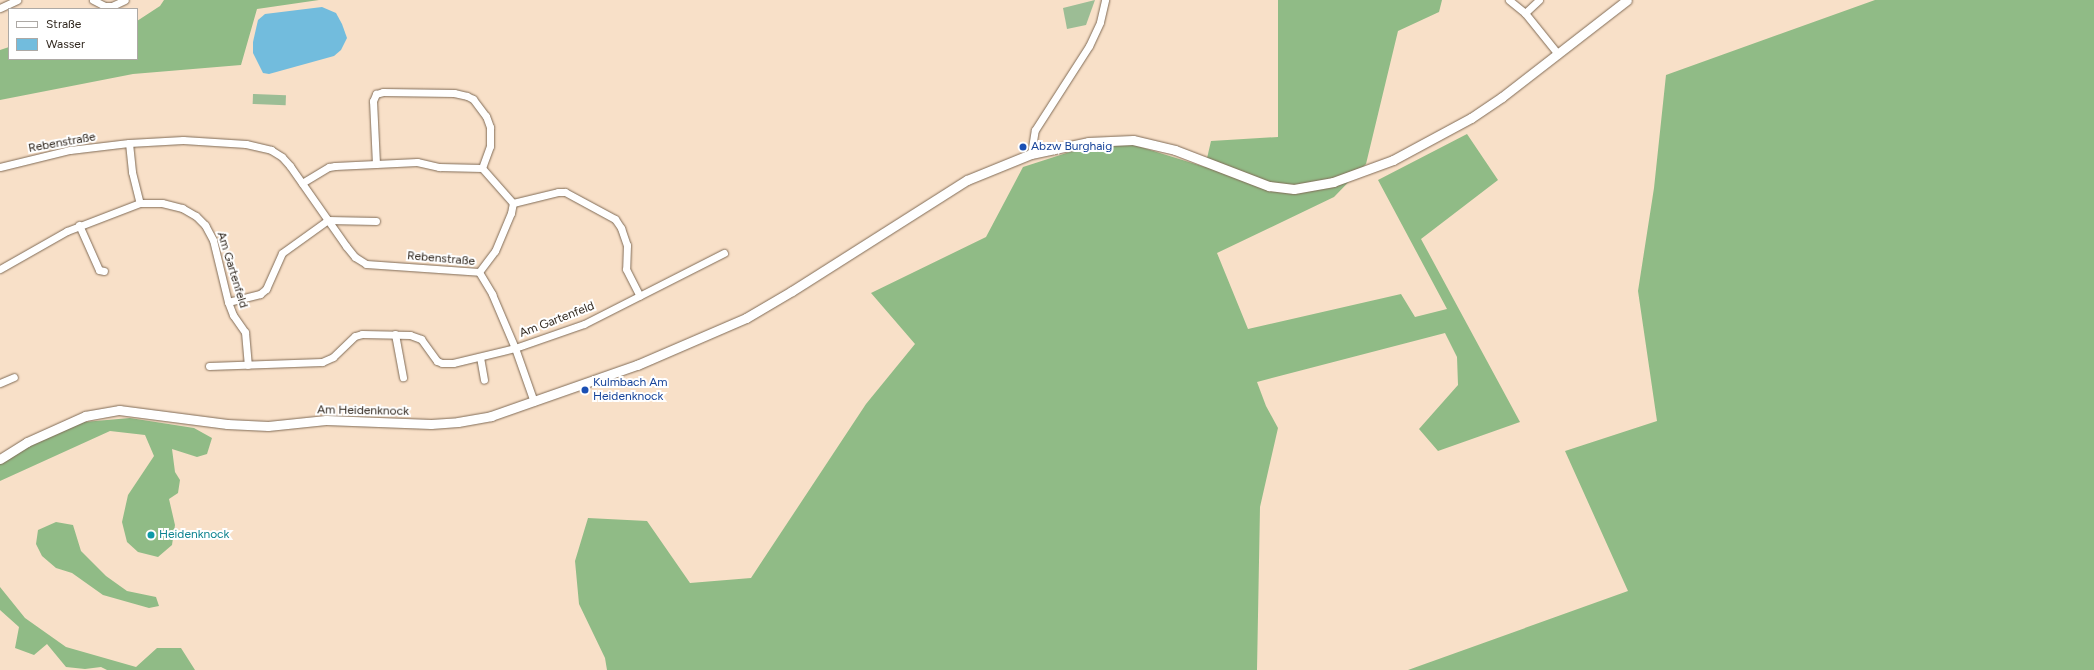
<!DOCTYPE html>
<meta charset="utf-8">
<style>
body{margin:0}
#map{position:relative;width:2094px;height:670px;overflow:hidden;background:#f8e0c8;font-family:Figtree,sans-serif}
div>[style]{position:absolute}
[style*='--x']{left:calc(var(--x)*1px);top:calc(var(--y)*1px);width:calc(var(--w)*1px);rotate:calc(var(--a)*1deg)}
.green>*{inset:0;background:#9cbd95;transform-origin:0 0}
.forest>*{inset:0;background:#90bb86}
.water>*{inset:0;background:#72bcdd}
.roads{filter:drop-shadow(0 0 1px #806b56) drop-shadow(0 0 1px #806b56)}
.minor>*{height:7px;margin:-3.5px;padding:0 3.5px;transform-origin:3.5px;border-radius:3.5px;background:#fff}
.tertiary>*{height:9px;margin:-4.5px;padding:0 4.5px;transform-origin:4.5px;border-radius:4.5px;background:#fff}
.dots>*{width:11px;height:11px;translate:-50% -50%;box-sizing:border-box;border:2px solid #fff;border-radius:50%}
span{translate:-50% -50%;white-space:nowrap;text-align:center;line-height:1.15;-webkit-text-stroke:4px #fff;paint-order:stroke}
.street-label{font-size:12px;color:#31281f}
.transit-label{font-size:12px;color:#164399}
.left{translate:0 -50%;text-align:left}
.culture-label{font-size:12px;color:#0d838f}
.legend{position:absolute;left:8px;top:8px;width:130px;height:52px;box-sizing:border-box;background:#fff;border:1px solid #ada9a5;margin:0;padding:5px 7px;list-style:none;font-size:12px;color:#31281f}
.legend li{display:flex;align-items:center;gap:8px;height:20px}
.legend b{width:20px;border:1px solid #ada9a5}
</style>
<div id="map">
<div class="green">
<i style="clip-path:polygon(1095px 0,1086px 25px,1067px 29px,1063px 8px)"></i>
<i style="left:253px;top:94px;width:33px;height:10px;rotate:2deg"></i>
</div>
<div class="forest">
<i style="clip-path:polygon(164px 0,319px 0,257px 9px,241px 65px,133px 74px,0 100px,0 50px,9px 47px,9px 59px,137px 59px,137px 21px,160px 6px)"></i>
<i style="clip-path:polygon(1278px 0,1442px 0,1439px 12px,1398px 31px,1366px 164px,1334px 197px,1217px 253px,1248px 329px,1401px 294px,1415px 317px,1447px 309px,1378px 180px,1467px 134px,1498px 180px,1421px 239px,1520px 422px,1438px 451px,1419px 429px,1458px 385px,1457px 357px,1445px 333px,1257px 382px,1266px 406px,1278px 428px,1260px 507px,1257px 670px,607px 670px,605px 658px,579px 604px,575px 561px,588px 518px,647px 521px,690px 583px,751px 578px,866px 404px,915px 344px,871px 293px,986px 237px,1023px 167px,1082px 148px,1131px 144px,1205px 167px,1211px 141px,1278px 137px)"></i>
<i style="clip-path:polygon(1875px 0,2094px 0,2094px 670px,1408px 670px,1628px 591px,1565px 451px,1657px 421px,1638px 291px,1654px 188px,1666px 75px)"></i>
<i style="clip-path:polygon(130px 418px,194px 428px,212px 438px,207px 454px,197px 457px,172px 449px,175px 472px,180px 480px,178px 493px,169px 499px,175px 525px,172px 545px,158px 557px,138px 552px,127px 542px,122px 522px,128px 495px,154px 456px,145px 435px,110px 431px,0 481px,0 458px,27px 442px,84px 422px)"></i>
<i style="clip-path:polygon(56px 522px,73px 525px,81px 551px,106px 576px,127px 591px,156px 597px,159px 606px,149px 608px,103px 595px,72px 573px,56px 568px,42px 556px,36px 544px,38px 530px)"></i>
<i style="clip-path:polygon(0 587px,25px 618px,66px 647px,136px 667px,157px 648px,181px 648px,195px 670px,107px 670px,101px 667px,85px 669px,66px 667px,47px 644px,34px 655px,15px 648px,19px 627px,0 610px)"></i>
</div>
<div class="water">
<i style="clip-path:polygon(322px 7px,336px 13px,342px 24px,347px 38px,341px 50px,334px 56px,269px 74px,263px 73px,253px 53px,253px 42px,258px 20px,265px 14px)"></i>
</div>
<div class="roads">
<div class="minor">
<i style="--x:93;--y:0;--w:13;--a:27"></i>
<i style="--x:105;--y:6;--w:7;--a:0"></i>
<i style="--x:112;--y:6;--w:14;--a:-25"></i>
<i style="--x:1509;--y:0;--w:21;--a:39"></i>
<i style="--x:1525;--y:13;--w:53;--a:51.2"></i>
<i style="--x:0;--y:8;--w:19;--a:-25"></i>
<i style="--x:1525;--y:13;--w:19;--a:-43"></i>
<i style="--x:129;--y:143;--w:29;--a:84"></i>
<i style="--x:132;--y:172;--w:32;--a:76"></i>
<i style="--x:1031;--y:154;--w:24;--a:-81"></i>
<i style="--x:1035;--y:130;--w:100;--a:-57.3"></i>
<i style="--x:1089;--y:46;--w:26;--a:-65"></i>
<i style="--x:1100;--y:22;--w:23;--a:-77"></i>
<i style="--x:376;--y:164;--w:63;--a:-92.7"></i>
<i style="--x:373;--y:101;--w:8;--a:-67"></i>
<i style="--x:376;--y:94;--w:7;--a:-16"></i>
<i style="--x:383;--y:92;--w:71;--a:0.8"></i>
<i style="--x:454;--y:93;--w:13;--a:13"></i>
<i style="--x:467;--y:96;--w:7;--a:27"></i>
<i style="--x:473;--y:99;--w:21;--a:53"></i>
<i style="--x:486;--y:116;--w:12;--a:70"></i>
<i style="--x:490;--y:127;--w:19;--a:90"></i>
<i style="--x:490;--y:146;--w:23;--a:110"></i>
<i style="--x:0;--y:167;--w:72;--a:-13.7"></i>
<i style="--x:70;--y:150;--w:59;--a:-6.8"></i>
<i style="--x:129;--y:143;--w:54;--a:-3.2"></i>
<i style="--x:183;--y:140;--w:63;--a:3.6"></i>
<i style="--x:246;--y:144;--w:26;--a:13"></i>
<i style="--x:271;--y:150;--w:13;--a:32"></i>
<i style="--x:282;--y:157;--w:12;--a:48"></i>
<i style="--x:290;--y:166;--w:98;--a:55"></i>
<i style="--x:346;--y:246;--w:14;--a:51"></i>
<i style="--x:355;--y:257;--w:13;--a:32"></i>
<i style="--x:366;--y:264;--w:113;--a:4"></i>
<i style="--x:479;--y:272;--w:26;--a:59"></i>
<i style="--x:492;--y:294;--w:59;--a:66.9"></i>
<i style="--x:515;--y:348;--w:57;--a:70.6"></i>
<i style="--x:482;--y:168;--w:47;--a:48.5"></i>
<i style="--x:302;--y:183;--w:31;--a:-31"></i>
<i style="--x:329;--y:167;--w:6;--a:-9"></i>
<i style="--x:335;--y:166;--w:82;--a:-2.8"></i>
<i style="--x:417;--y:162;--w:23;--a:13"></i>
<i style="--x:439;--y:167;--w:43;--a:1.3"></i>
<i style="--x:513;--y:203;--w:46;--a:-13.7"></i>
<i style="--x:558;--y:192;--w:7;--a:0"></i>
<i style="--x:565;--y:192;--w:57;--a:28.4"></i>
<i style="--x:615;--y:219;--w:11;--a:56"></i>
<i style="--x:621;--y:228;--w:18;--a:71"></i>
<i style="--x:627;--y:245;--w:24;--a:92"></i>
<i style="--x:626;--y:269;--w:30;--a:63"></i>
<i style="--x:79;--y:225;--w:49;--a:66"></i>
<i style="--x:99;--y:270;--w:5;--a:11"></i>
<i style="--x:0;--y:269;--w:77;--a:-29.6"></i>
<i style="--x:67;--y:231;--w:78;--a:-21"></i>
<i style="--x:140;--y:203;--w:22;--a:0"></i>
<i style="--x:162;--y:203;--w:21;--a:14"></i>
<i style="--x:182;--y:208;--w:16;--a:30"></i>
<i style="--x:196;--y:216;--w:13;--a:45"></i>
<i style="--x:205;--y:225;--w:17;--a:62"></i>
<i style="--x:213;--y:240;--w:64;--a:76.4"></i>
<i style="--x:228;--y:302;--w:14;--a:69"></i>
<i style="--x:233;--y:315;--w:21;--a:55"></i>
<i style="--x:245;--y:332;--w:33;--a:85"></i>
<i style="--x:479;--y:272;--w:26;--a:-53"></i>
<i style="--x:495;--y:251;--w:41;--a:-67.2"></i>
<i style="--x:511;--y:213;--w:10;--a:-79"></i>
<i style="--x:228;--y:302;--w:33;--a:-14"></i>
<i style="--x:260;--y:294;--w:8;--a:-40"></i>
<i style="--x:266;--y:289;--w:39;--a:-66"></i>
<i style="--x:282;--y:253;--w:57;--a:-35.7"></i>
<i style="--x:328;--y:220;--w:48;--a:1.2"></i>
<i style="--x:395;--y:334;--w:44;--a:79.5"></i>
<i style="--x:480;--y:357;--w:23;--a:80"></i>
<i style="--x:209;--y:366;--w:113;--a:-2"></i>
<i style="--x:322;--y:362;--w:12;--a:-24"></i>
<i style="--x:333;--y:357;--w:30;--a:-44"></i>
<i style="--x:355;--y:336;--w:7;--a:-16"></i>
<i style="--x:362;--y:334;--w:48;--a:1.2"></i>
<i style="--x:410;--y:335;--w:12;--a:20"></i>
<i style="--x:421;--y:339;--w:27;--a:54"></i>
<i style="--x:437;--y:361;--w:5;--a:22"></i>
<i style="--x:442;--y:363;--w:11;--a:0"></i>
<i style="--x:453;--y:363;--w:64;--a:-13.6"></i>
<i style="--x:515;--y:348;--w:73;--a:-19.2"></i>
<i style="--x:584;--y:324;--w:157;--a:-26.9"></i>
<i style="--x:0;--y:383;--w:15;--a:-23"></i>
</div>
<div class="tertiary">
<i style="--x:0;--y:459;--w:32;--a:-32"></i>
<i style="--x:27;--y:442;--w:64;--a:-24.1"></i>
<i style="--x:85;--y:416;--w:35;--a:-10"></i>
<i style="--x:119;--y:410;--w:109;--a:7.4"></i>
<i style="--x:227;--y:424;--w:41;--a:2.8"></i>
<i style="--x:268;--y:426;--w:58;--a:-5.9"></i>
<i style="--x:326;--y:420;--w:105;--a:2.2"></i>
<i style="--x:431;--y:424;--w:27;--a:-4"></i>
<i style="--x:458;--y:422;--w:34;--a:-10"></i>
<i style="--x:491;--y:416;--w:155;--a:-19.3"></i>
<i style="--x:637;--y:365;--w:119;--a:-23.3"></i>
<i style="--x:746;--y:318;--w:53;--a:-30.4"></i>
<i style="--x:792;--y:291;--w:207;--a:-32.4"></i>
<i style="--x:967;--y:180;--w:69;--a:-22.1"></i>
<i style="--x:1031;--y:154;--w:58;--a:-11.9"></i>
<i style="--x:1088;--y:142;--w:45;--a:-2.5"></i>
<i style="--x:1133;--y:140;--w:43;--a:13.4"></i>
<i style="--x:1175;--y:150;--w:101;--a:21"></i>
<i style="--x:1269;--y:186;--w:25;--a:7"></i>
<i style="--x:1294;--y:189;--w:40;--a:-10"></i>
<i style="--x:1333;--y:182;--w:64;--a:-20.1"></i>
<i style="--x:1393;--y:160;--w:89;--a:-28.3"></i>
<i style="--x:1471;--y:118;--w:37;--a:-34"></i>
<i style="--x:1502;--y:97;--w:158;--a:-37.8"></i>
</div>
</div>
<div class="dots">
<i style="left:1023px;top:147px;background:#1a4fb4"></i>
<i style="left:585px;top:390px;background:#1a4fb4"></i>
<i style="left:151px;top:535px;background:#0f9aa8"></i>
</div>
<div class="street-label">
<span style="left:62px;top:143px;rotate:-10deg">Rebenstraße</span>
<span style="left:441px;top:259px;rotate:5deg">Rebenstraße</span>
<span style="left:232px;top:270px;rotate:73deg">Am Gartenfeld</span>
<span style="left:557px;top:320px;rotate:-21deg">Am Gartenfeld</span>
<span style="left:363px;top:411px;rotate:1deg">Am Heidenknock</span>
</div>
<div class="transit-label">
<span class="left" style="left:1031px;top:147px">Abzw Burghaig</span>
<span class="left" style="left:593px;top:390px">Kulmbach Am<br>Heidenknock</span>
</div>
<div class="culture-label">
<span class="left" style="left:159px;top:535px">Heidenknock</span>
</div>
<ul class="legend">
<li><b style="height:5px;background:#fff"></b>Straße</li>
<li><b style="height:11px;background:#72bcdd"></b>Wasser</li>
</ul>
</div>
